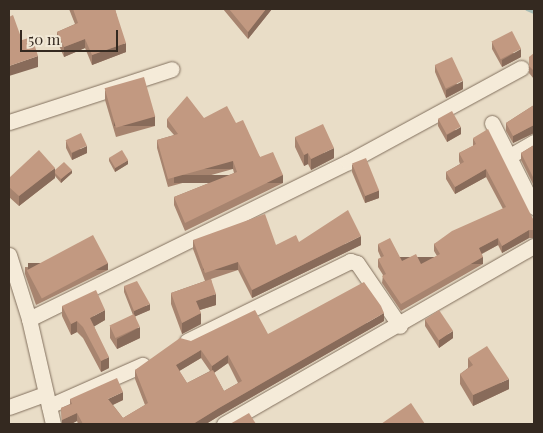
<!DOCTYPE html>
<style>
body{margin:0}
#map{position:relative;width:543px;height:433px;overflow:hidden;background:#e9ddc7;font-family:"Playfair Display",serif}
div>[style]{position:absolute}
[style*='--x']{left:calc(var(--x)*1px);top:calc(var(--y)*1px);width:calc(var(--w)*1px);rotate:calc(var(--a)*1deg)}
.stream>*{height:4px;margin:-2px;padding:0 2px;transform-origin:2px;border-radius:2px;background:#a8bdb6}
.roads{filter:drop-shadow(0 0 1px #82705e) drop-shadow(0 0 1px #82705e)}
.minor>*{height:15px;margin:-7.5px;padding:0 7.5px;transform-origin:7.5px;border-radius:7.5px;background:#f5ebd9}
.wall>*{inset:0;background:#a7846f}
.shaded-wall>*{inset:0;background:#886b5a;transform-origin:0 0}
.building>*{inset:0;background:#c29981;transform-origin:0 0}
span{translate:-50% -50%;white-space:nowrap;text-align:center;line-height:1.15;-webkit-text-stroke:4.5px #f1e8d6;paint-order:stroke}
.frame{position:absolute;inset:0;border:10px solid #342920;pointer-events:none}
.scale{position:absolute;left:20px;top:30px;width:98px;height:22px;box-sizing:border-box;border:2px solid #342920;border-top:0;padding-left:6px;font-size:15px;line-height:18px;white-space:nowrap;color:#342920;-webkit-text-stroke:4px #f1e8d6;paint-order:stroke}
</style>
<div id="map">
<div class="stream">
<i style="--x:527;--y:9;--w:8;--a:23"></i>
</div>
<div class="roads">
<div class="minor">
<i style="--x:9;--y:122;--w:171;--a:-18"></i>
<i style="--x:492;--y:123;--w:94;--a:63.4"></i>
<i style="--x:508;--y:157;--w:30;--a:-30"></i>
<i style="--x:9;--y:255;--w:67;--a:72.6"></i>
<i style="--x:29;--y:319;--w:108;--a:77.1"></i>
<i style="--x:29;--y:319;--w:356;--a:-26.2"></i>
<i style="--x:348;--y:162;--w:197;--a:-28.5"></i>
<i style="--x:187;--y:341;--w:182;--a:-26.1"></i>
<i style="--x:350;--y:261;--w:7;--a:16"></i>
<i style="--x:357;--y:263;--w:76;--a:55.7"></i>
<i style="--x:49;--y:406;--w:102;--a:-23.8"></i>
<i style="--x:9;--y:407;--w:38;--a:-20"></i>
<i style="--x:224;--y:424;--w:357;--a:-29.9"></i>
</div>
</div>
<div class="wall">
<i style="clip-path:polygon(69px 9px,115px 9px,126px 52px,92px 65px,85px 48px,64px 57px,57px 41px,57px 32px,75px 24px)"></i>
<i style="clip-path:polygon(223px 9px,243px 9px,244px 10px,272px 9px,248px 39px)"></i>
<i style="clip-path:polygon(492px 42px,521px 57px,502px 67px,492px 49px)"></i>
<i style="clip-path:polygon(534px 53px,534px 79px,529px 73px,529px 66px)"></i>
<i style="clip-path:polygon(435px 65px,463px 89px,446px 98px,435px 72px)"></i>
<i style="clip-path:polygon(105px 90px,155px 126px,116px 137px,105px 100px)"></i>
<i style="clip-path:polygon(534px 105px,534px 133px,513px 143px,506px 131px,506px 123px)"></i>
<i style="clip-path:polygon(204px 118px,236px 123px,260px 157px,283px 183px,185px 231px,174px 205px,174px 197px,234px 173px,233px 169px,168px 187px,157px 148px,157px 140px,174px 135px,167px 127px,167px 119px)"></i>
<i style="clip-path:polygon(438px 119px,461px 134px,447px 142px,438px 126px)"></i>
<i style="clip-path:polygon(295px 137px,334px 158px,311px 170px,308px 164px,304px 166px,295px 147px)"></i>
<i style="clip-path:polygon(473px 138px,534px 221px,534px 238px,529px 238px,502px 253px,498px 245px,482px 254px,483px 264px,401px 311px,382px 283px,383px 275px,378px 267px,378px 259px,381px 258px,378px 251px,378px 244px,402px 261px,421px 264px,437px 256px,434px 251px,434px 244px,503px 209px,486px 177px,455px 194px,446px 179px,446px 172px,460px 164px,459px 161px,459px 153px,473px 146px)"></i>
<i style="clip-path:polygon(66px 141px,87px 153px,72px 160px,66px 148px)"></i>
<i style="clip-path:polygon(534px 145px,534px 186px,521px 160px,521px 153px)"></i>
<i style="clip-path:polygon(109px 158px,128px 164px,115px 172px,109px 161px)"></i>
<i style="clip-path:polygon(352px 164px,379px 198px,365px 203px,352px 172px)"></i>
<i style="clip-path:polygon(55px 170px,72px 173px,61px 183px,55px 176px,55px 178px,19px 206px,9px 197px,9px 178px)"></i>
<i style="clip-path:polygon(193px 240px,276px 245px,299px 242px,361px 245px,252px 298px,238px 270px,211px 279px,216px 305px,200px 310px,201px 324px,182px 334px,171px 304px,171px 293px,205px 281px,193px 249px)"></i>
<i style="clip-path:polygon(25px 267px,108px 270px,36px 305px,25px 274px)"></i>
<i style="clip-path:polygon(124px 286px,150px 310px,135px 316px,140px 338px,117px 349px,110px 338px,110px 327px,133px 315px,124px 292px)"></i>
<i style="clip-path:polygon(62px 306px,105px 320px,94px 326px,109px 368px,101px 372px,83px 338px,77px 332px,71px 335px,62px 316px)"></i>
<i style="clip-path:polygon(425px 319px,453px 338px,439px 348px,425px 326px)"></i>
<i style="clip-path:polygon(evenodd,384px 321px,219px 416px,206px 424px,78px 424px,77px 421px,71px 424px,62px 424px,61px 408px,70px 404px,70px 399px,123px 400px,113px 405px,123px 418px,145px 405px,135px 379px,135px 370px,191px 341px,268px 334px,384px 321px,201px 358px,210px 371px,187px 383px,179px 371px,201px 358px,384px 321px,228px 363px,238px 383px,224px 391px,214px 373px,228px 363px)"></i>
<i style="clip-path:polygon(468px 358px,509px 389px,473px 406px,460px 384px,460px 374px,468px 368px)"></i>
</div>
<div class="shaded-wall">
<i style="clip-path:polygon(266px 9px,272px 9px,248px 39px,248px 32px)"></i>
<i style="clip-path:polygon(85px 39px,85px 48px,64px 57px,64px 47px)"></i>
<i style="clip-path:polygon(126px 43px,126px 52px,92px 65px,92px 55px)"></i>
<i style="clip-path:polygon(521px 49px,521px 57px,502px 67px,502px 60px)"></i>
<i style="clip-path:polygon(38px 56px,38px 67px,9px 76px,9px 66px)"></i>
<i style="clip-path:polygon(463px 81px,463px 89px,446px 98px,446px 90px)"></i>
<i style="left:155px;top:116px;width:10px;height:41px;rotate:90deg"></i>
<i style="clip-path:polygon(534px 125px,534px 133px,513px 143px,513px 136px)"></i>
<i style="clip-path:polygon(461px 127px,461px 134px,447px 142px,447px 135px)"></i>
<i style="clip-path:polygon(87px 146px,87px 153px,72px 160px,72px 153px)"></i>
<i style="clip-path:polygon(334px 148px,334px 158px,311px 170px,311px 159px)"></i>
<i style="clip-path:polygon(308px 153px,308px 164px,304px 166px,304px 155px)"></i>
<i style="clip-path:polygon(128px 160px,128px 164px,115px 172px,115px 168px)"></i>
<i style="left:233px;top:161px;width:8px;height:67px;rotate:90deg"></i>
<i style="clip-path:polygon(55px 168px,55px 178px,19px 206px,19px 196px)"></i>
<i style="clip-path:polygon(486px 169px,486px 177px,455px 194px,455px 187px)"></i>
<i style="clip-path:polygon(72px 170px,72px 173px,61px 183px,61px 179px)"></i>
<i style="left:283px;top:175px;width:8px;height:109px;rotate:90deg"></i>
<i style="clip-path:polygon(379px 190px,379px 198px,365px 203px,365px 196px)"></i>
<i style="clip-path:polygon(529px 230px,529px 238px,502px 253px,502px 246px)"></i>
<i style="clip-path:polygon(361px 236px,361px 245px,252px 298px,252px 290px)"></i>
<i style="clip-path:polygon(498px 238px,498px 245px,479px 255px,479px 248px)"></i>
<i style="left:483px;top:257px;width:7px;height:95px;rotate:90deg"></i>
<i style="left:238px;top:262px;width:8px;height:35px;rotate:90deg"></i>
<i style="left:108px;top:263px;width:7px;height:80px;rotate:90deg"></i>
<i style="clip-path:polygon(216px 294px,216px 305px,196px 311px,196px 301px)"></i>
<i style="clip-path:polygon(150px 304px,150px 310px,134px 317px,134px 311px)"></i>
<i style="clip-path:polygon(105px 310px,105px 320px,90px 329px,90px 318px)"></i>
<i style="clip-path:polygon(201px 313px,201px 324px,182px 334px,182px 323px)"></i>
<i style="clip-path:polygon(384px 313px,384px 321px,219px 416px,206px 424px,193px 424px,219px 408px)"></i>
<i style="clip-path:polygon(77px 321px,77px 332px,71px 335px,71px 324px)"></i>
<i style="clip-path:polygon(140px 327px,140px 338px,117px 349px,117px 339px)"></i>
<i style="clip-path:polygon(453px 331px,453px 338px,439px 348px,439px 340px)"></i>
<i style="clip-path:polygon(201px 350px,201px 358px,176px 373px,176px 365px)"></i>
<i style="clip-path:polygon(228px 355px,228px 363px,212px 374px,212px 366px)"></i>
<i style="clip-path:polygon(109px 357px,109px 368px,101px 372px,101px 361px)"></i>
<i style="clip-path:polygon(509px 379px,509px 389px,473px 406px,473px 395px)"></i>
<i style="clip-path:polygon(123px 392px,123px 400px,108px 407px,108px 399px)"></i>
<i style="clip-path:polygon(77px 413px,77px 421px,71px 424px,62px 424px,62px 420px)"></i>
</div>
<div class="building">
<i style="clip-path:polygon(73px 9px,115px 9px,126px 43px,92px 55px,85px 39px,64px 47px,57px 32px,78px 23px)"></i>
<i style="clip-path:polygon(229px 9px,243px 9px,244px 10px,245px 9px,266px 9px,248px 32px)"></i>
<i style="clip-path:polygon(13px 15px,22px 40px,32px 37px,38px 56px,9px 66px,9px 17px)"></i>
<i style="left:512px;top:31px;width:20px;height:23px;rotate:63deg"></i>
<i style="clip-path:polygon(534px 53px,534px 71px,529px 66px,529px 57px)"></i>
<i style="left:452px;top:57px;width:26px;height:19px;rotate:65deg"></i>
<i style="left:144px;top:77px;width:41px;height:41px;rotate:74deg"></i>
<i style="clip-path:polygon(187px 96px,204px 118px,227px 106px,236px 123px,243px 120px,260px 157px,273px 152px,283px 175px,185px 223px,174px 197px,237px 172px,233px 161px,168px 179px,157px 140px,178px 134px,167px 119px)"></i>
<i style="clip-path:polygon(534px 105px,534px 126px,534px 125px,513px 136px,506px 123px)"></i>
<i style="left:452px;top:111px;width:18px;height:16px;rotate:61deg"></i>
<i style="clip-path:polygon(323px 124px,334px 148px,311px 159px,308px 153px,304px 155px,295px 137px)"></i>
<i style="clip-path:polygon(488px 129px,534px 221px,534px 230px,529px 230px,502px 246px,498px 238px,479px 248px,483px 257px,401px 304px,382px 276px,386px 274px,378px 259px,384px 256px,378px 244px,390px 238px,402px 261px,416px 254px,421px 264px,440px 254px,434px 244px,452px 231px,506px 207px,486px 169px,455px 187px,446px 172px,464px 162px,459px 153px,476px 144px,473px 138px)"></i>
<i style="left:81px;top:133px;width:14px;height:17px;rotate:65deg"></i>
<i style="clip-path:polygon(534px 145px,534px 179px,521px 153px)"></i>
<i style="clip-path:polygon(39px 150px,55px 168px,19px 196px,9px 187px,9px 178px)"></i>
<i style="left:122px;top:150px;width:12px;height:15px;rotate:59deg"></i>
<i style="left:366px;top:158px;width:35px;height:15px;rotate:68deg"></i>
<i style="clip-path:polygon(64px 162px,72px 170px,61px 179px,55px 173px,55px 170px)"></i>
<i style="clip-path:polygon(348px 210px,361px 236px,252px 290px,238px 262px,205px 273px,193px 240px,265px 214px,276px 245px,296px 235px,299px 242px)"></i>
<i style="left:93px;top:235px;width:32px;height:75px;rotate:62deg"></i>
<i style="clip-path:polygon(211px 279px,216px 294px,196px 301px,201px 313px,182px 323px,171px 293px)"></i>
<i style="clip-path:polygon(137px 281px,150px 304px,134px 311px,124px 286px)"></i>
<i style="clip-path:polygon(evenodd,364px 282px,381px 306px,384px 313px,219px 408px,193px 424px,83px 424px,77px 413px,62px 420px,61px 408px,72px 404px,70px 399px,117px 378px,123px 392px,108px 399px,123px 418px,148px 403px,135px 370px,180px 338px,191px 341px,255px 310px,268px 334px,364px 282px,201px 350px,212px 366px,228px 355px,242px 381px,224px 391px,213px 370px,187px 383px,176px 365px,201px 350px)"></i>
<i style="clip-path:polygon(96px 290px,105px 310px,90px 318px,109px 357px,101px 361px,83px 327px,77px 321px,71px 324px,62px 306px)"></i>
<i style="left:439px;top:310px;width:25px;height:17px;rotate:56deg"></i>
<i style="left:134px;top:314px;width:14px;height:27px;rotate:65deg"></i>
<i style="clip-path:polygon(487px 346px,509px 379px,473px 395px,460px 374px,473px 365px,468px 358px)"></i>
<i style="clip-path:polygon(411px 403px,425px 424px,381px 424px)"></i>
<i style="clip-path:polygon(249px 413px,256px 424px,230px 424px)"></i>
</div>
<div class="frame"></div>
<div class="scale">50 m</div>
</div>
